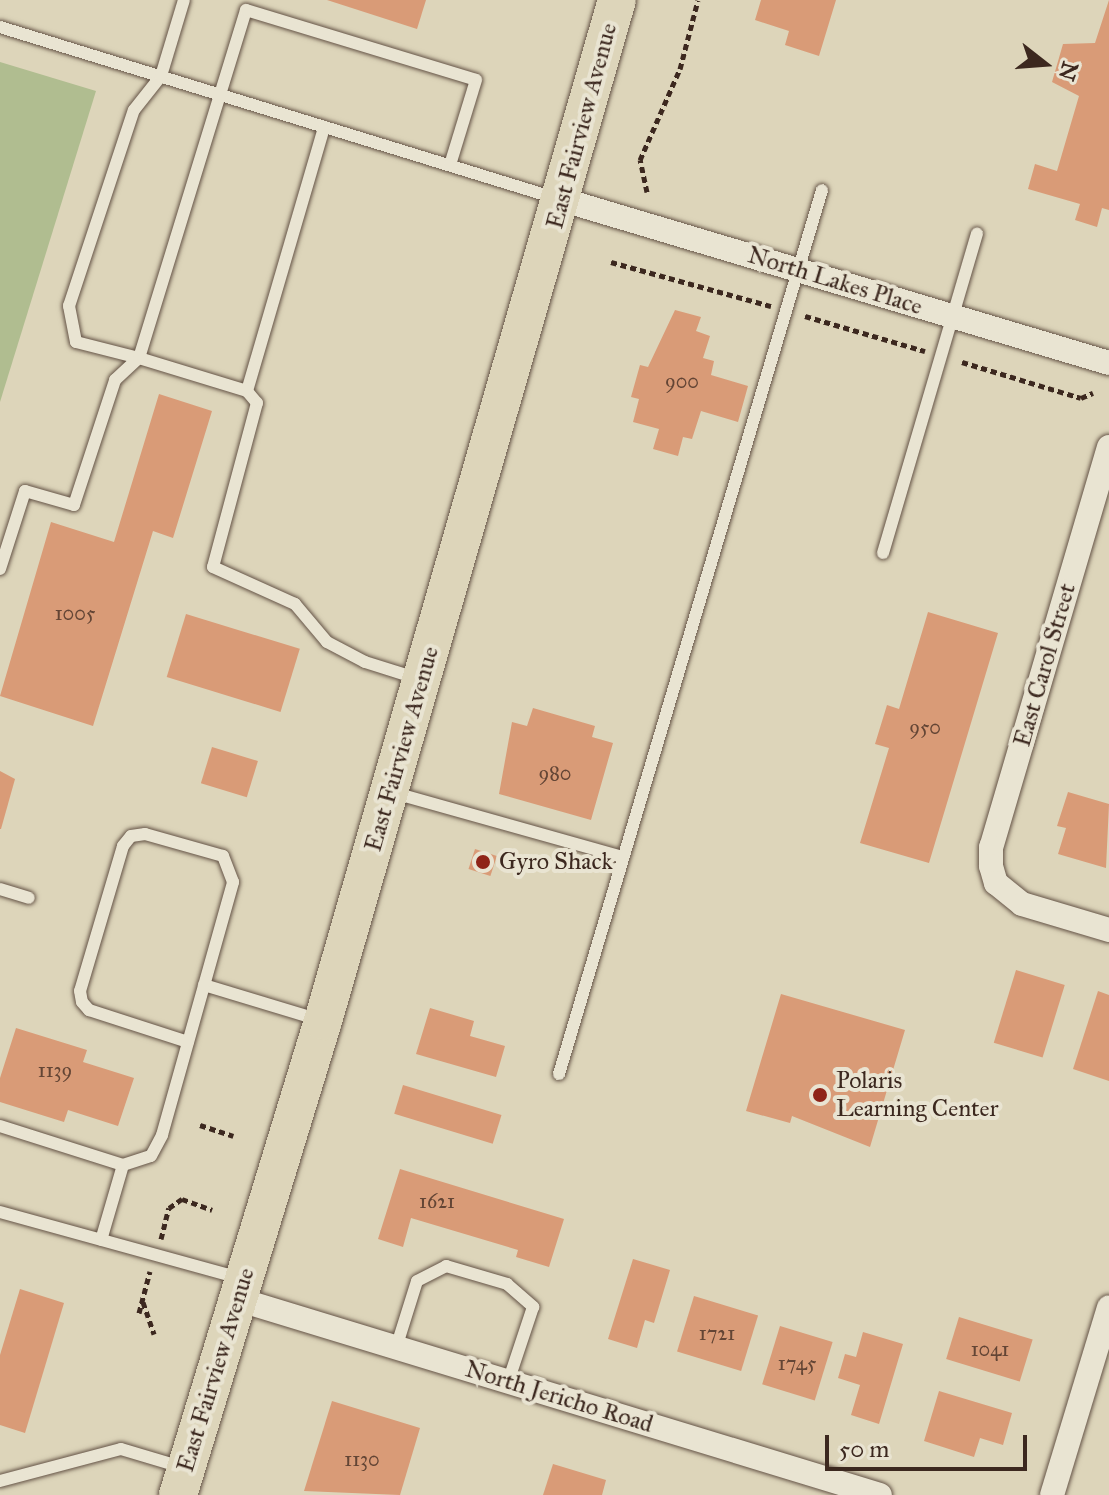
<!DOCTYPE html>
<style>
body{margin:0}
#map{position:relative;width:1109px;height:1495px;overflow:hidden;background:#ddd5ba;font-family:"IM FELL Great Primer",serif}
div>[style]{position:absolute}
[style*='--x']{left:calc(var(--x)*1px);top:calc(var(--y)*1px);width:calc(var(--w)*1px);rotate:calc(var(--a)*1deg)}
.green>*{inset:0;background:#b0bd90}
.building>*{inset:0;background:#d99b77;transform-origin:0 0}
.path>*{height:5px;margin-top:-2.5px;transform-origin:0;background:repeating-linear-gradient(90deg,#3c281f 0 6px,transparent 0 10px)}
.roads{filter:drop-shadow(0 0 2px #645346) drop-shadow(0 0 2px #645346)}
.lane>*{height:12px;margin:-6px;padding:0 6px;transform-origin:6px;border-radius:6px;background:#e9e4d2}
.street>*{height:24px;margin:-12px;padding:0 12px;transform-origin:12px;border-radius:12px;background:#e9e4d2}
.primary>*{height:38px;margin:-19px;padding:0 19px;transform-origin:19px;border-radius:19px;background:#ddd5ba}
.dots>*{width:22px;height:22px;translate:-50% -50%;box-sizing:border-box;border:4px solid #e9e4d2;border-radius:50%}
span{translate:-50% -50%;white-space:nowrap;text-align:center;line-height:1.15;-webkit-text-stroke:8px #e9e4d2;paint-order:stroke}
.number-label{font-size:20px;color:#634535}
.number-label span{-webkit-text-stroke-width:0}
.street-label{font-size:24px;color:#3c281f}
.poi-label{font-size:24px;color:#3c281f}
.left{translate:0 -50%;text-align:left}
.north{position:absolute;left:1005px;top:24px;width:80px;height:80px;-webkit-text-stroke:6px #e9e4d2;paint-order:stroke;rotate:107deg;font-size:22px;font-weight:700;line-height:32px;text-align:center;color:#3c281f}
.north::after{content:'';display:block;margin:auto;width:28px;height:36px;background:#3c281f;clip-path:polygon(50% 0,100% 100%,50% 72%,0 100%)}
.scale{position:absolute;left:825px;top:1435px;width:202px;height:36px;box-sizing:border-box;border:4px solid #3c281f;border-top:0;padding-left:10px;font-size:24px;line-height:28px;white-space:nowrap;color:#3c281f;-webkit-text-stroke:6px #e9e4d2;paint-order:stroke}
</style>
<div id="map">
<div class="green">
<i style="clip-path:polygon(0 62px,96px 91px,0 402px)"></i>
</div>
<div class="building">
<i style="clip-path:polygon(327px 0,426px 0,417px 29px)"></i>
<i style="clip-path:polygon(761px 0,836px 0,819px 56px,785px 45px,789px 31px,755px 20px)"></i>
<i style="clip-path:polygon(1109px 0,1109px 210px,1102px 208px,1097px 227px,1075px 220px,1080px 204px,1028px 189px,1035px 164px,1057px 171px,1079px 96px,1052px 82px,1063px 44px,1095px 43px)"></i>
<i style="clip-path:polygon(675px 310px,701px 317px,696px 331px,710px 336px,703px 358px,714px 361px,711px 375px,748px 386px,738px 422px,701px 411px,692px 439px,683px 437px,678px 456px,653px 449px,659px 429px,633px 422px,639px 399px,631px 397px,640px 365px,648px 367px)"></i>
<i style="clip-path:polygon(159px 394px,212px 411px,173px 538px,153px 531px,93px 726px,0 696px,51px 522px,114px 542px)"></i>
<i style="clip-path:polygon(928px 612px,998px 633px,929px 863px,860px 843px,889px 748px,875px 744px,887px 705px,899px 709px)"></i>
<i style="left:186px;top:614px;width:119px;height:66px;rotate:17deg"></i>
<i style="clip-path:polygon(533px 708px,595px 726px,592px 737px,613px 743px,591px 820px,499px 794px,512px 722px,527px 726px)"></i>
<i style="left:212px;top:747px;width:48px;height:38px;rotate:17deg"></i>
<i style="clip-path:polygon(0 771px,15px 779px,1px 829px,0 829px)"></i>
<i style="clip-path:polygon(1068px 792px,1109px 804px,1106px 868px,1058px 854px,1066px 828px,1057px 826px)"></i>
<i style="left:475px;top:849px;width:23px;height:21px;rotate:18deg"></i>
<i style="left:1016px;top:970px;width:51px;height:76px;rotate:17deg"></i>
<i style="clip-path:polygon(1098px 991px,1109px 995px,1109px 1081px,1073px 1069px)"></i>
<i style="clip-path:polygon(781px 994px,905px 1030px,870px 1147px,792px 1116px,790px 1123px,746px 1111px)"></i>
<i style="clip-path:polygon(430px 1008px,474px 1021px,470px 1036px,505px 1046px,496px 1077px,416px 1054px)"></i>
<i style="clip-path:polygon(16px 1028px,87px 1050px,83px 1062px,134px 1078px,118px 1126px,68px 1110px,64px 1122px,0 1102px,0 1078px)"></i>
<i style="left:403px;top:1085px;width:103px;height:30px;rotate:17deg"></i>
<i style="clip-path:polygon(400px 1169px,564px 1219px,549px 1267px,516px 1257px,518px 1250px,411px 1218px,403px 1247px,378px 1239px)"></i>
<i style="clip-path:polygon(633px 1259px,670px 1270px,654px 1323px,645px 1320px,637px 1348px,608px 1339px)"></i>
<i style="clip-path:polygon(20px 1289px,64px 1303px,25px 1433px,0 1425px,0 1355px)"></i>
<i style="left:694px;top:1296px;width:67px;height:58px;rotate:17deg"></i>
<i style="left:959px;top:1317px;width:77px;height:44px;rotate:17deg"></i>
<i style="left:780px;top:1326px;width:55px;height:61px;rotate:17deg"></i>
<i style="clip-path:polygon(863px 1332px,903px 1344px,879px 1424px,851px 1415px,860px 1385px,838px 1378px,845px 1354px,856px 1357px)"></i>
<i style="clip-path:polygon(939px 1391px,1012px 1413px,1003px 1445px,980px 1438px,974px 1457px,924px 1441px)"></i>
<i style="clip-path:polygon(332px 1401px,420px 1428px,400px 1495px,304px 1491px)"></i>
<i style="clip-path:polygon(553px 1464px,606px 1480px,602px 1495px,543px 1495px)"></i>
</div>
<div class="path">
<i style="--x:647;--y:192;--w:33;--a:-102"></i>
<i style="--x:640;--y:160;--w:99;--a:-66.3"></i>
<i style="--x:680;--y:69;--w:71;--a:-75.4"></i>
<i style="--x:611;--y:262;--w:166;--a:15.4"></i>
<i style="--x:805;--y:316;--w:125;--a:16.3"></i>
<i style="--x:962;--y:362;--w:124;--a:16.8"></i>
<i style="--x:1081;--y:398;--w:13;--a:-23"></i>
<i style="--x:200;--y:1125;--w:35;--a:18"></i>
<i style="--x:161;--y:1239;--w:32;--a:-76"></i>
<i style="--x:169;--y:1208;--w:16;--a:-35"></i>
<i style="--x:182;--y:1199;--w:32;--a:20"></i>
<i style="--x:143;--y:1302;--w:34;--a:71"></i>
<i style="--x:139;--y:1313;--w:43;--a:-75.3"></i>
</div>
<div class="roads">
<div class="lane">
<i style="--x:0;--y:27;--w:581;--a:17.12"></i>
<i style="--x:139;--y:358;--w:65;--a:-165.7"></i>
<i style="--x:76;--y:342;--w:37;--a:-101"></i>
<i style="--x:69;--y:306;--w:206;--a:-71.7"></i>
<i style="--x:134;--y:110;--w:43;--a:-51.5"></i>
<i style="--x:161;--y:76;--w:79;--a:-73.2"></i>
<i style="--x:247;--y:391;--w:275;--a:-73.7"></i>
<i style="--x:883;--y:553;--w:333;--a:-73.6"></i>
<i style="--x:0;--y:569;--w:82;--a:-72.2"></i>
<i style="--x:25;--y:491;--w:51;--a:15.9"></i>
<i style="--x:74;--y:505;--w:132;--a:-71.8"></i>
<i style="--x:115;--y:380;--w:33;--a:-43"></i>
<i style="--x:419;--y:679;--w:57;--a:-162.5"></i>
<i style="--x:365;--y:662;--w:43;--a:-152.2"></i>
<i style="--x:327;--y:642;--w:50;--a:-130.1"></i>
<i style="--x:295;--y:604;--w:90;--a:-155.7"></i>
<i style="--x:213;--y:567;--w:170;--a:-75"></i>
<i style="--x:257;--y:403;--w:16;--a:-130"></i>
<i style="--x:247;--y:391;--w:113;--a:-163"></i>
<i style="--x:139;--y:358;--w:364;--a:-72.9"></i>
<i style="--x:246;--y:10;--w:240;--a:16.9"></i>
<i style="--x:476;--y:80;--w:89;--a:107"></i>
<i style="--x:391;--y:792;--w:241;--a:15.7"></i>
<i style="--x:0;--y:889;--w:30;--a:17"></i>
<i style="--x:204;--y:985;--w:121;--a:16.8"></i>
<i style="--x:559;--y:1074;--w:922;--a:-73.43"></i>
<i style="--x:0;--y:1126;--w:129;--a:17.6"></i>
<i style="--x:123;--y:1165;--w:78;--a:106.3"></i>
<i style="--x:123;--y:1165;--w:29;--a:-18"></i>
<i style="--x:151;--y:1156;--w:24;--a:-62"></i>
<i style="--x:162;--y:1135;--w:263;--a:-74.3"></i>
<i style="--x:233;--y:882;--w:28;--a:-111"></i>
<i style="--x:223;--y:856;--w:81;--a:-164.2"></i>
<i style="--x:145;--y:834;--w:14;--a:172"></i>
<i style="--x:131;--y:836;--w:13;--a:129"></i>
<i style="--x:123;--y:846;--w:151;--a:106.5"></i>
<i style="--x:80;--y:991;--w:11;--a:80"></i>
<i style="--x:82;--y:1002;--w:11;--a:49"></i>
<i style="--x:89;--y:1010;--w:104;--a:17.9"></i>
<i style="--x:0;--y:1212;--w:249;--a:15.4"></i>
<i style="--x:396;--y:1348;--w:70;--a:-72.6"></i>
<i style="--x:417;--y:1281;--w:33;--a:-27"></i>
<i style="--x:446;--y:1266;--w:64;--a:16.4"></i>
<i style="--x:507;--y:1284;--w:35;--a:41"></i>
<i style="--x:533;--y:1307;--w:79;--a:108.4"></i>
<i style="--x:0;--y:1481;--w:125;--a:-14.8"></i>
<i style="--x:121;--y:1449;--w:63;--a:16.7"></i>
</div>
<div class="street">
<i style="--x:560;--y:199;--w:573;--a:16.63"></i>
<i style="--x:1109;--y:447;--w:417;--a:106.4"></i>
<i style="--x:991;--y:847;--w:19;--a:90"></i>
<i style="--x:991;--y:866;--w:18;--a:74"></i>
<i style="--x:996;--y:883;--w:33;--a:39"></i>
<i style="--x:1022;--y:904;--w:91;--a:16.6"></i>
<i style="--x:237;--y:1299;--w:672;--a:16.95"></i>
<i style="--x:1052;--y:1495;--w:196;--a:-73.1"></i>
</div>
<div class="primary">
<i style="--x:178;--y:1495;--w:496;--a:-73"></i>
<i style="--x:323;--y:1021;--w:1062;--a:-73.94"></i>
</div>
</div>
<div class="dots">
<i style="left:483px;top:862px;background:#8f2418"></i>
<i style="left:820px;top:1095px;background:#8f2418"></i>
</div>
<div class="number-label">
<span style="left:682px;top:381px">900</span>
<span style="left:75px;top:613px">1005</span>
<span style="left:925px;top:727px">950</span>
<span style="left:555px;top:773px">980</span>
<span style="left:55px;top:1070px">1139</span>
<span style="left:437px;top:1201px">1621</span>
<span style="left:717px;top:1333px">1721</span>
<span style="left:990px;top:1349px">1041</span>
<span style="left:797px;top:1363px">1745</span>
<span style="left:362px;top:1459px">1130</span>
</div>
<div class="street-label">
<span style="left:582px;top:126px;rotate:-75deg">East Fairview Avenue</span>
<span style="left:835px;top:281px;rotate:17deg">North Lakes Place</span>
<span style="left:1045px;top:665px;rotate:-74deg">East Carol Street</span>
<span style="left:402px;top:749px;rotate:-74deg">East Fairview Avenue</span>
<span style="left:216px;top:1370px;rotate:-73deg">East Fairview Avenue</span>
<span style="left:559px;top:1397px;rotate:17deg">North Jericho Road</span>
</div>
<div class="poi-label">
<span class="left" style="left:499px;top:862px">Gyro Shack</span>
<span class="left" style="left:836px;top:1095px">Polaris<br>Learning Center</span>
</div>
<div class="north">N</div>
<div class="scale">50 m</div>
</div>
